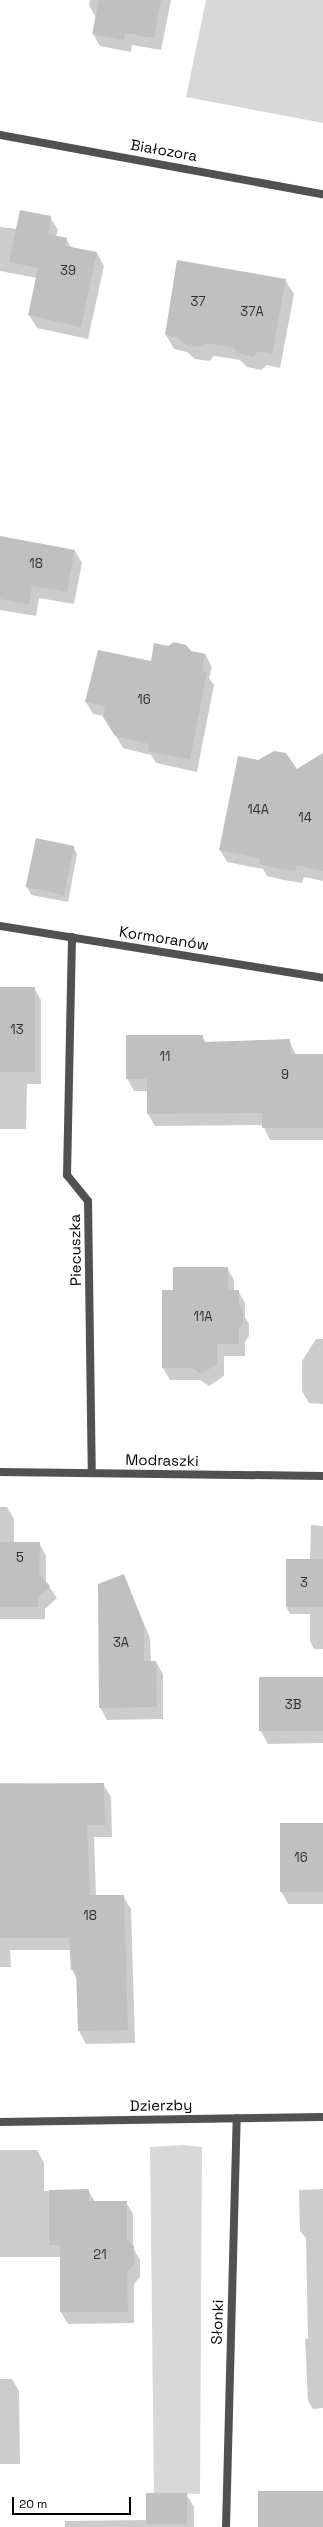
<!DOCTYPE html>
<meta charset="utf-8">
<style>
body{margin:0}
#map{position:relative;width:323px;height:2527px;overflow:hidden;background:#fff;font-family:"Space Grotesk",sans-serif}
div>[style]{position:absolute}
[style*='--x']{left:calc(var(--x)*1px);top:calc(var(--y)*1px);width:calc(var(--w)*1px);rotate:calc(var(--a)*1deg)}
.green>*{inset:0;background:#d8d8d8}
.shadow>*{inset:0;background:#0003}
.building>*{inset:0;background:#c0c0c0;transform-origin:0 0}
.minor>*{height:8px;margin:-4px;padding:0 4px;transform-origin:4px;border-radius:4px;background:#515151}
span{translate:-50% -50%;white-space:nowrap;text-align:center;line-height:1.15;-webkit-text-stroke:3px #fff;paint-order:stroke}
.number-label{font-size:13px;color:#303030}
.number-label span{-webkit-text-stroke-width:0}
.street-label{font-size:15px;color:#000}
.scale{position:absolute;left:12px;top:2497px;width:119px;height:18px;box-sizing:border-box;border:2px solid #000;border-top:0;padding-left:5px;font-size:12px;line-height:14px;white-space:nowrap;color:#000;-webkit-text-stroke:3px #fff;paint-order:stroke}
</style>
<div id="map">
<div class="green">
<i style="clip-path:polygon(206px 0,323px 0,323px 123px,186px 97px)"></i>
<i style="clip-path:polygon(184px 2145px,202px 2147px,200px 2494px,154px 2493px,150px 2147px)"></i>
</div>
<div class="shadow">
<i style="clip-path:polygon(90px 0,171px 0,161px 50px,132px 45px,131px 52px,100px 46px,93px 34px,96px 18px,89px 5px)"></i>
<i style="clip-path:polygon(50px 217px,58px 230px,56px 237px,66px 239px,71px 247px,97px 253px,104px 266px,88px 339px,37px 328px,29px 315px,37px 278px,0 271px,0 227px,17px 229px)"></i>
<i style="clip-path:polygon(285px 280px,294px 294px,280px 368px,267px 365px,261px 370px,247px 367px,240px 360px,214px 356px,209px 361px,195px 359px,187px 352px,174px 349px,166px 335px)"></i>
<i style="clip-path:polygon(0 537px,75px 551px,82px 563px,74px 604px,39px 598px,36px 616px,0 610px)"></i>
<i style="clip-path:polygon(168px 647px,205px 654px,212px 667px,209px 678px,214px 685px,197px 772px,156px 763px,151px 755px,123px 748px,104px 716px,93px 714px,86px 702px,152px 662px)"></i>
<i style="clip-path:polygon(323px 762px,323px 881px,304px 877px,302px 883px,284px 880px,267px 876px,263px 869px,227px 862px,220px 850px,296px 770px)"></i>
<i style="clip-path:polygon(36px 839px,73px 846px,77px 854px,68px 902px,31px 895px,27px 887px)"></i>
<i style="clip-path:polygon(0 988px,34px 988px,41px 1000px,41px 1084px,27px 1084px,26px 1129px,0 1129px)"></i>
<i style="clip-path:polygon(202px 1036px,206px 1043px,289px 1040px,296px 1055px,323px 1055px,323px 1140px,270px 1140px,263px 1125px,155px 1126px,148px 1114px,148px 1091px,134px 1091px,127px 1078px)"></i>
<i style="clip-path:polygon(227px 1268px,234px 1280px,234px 1291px,238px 1291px,245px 1303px,245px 1317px,249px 1324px,249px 1336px,245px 1342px,245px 1356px,224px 1356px,224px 1376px,209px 1386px,200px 1380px,170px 1380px,163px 1368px,163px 1291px,174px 1291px)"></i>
<i style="clip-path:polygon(316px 1339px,323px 1339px,323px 1404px,309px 1403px,302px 1391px,302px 1361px)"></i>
<i style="clip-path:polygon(0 1507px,7px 1507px,14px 1519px,14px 1543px,39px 1543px,46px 1556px,46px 1582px,57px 1598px,45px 1609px,45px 1619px,0 1619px)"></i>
<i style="clip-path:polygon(311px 1525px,323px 1526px,323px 1649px,314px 1649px,310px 1641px,310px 1614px,290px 1614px,286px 1606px,310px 1560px)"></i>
<i style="clip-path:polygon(123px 1575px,150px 1638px,151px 1662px,156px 1662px,163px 1674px,163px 1719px,107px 1720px,100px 1707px)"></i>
<i style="clip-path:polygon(323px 1678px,323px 1743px,268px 1744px,261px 1731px)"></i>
<i style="clip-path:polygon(0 1783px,103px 1784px,111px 1797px,112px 1837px,94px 1837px,96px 1896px,123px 1896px,131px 1909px,135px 2043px,86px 2044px,79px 2031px,77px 1979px,72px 1970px,71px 1950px,10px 1950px,11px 1967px,0 1967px)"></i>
<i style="clip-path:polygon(323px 1824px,323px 1904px,288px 1904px,281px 1891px)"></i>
<i style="clip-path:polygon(0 2150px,37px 2150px,44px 2163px,44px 2191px,88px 2190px,95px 2202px,126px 2202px,133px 2214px,133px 2248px,140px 2260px,140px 2277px,134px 2284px,134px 2323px,68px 2324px,61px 2312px,61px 2257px,0 2257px)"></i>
<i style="clip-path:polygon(323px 2189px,323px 2408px,313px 2409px,308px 2401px,305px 2338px,308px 2339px,306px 2238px,300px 2231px,299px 2190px)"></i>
<i style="clip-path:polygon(0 2379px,12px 2379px,19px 2391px,20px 2464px,0 2464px)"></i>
<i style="clip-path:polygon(186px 2494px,194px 2507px,194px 2527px,65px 2527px,65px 2521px,147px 2520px)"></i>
</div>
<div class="building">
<i style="clip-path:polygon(99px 0,161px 0,154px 38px,125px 33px,124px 40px,92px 34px)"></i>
<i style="clip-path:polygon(20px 210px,51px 216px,48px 234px,67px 238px,65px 246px,97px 252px,81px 327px,28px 315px,38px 268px,9px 262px)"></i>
<i style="clip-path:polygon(177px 260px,286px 279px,272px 354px,259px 351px,253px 357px,238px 353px,231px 347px,206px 343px,201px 347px,186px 345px,178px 338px,165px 335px)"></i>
<i style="clip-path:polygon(0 536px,75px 550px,67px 592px,32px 586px,29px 604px,0 599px)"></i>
<i style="clip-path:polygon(174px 642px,186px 645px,191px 651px,205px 654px,202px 671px,207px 672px,190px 760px,148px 751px,149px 744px,115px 736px,103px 717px,105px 706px,85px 702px,98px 650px,151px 661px,154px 643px,168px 646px)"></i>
<i style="clip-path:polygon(274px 751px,286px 753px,297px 769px,323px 753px,323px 871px,297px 865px,295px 871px,276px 868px,259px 864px,260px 858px,219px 850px,238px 756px,258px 760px)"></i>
<i style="left:36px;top:838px;width:39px;height:50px;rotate:12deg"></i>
<i style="left:0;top:987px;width:35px;height:85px"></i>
<i style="clip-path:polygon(126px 1035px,203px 1035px,203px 1042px,290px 1039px,291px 1054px,323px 1054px,323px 1128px,262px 1128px,262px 1113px,147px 1114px,147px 1079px,126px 1079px)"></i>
<i style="clip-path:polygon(173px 1267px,228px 1267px,228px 1290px,239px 1290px,239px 1305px,243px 1311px,243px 1323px,239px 1329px,239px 1344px,217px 1344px,217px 1364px,201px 1374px,192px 1368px,162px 1368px,162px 1290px,173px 1290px)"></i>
<i style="clip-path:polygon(0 1542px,40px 1542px,39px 1574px,50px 1586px,39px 1597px,38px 1607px,0 1607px)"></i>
<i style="left:286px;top:1559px;width:37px;height:48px"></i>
<i style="clip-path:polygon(124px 1574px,144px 1625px,144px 1661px,156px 1661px,157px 1707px,99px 1708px,98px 1584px)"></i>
<i style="left:323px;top:1677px;width:54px;height:64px;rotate:90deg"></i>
<i style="clip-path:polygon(104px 1783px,105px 1825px,87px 1825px,90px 1895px,124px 1895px,128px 2030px,78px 2031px,76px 1970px,71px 1970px,69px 1938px,0 1938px,0 1784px)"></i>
<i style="left:280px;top:1823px;width:43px;height:69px"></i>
<i style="clip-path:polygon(89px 2189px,89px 2201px,127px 2201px,127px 2240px,134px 2246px,134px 2264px,127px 2272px,128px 2312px,60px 2312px,60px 2245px,49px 2245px,49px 2190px)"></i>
<i style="left:323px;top:2491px;width:36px;height:65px;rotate:90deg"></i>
<i style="left:146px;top:2493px;width:41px;height:31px"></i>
</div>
<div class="minor">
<i style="--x:0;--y:135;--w:328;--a:10.4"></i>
<i style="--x:0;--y:926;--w:327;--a:9.1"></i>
<i style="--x:72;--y:937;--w:238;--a:91.2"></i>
<i style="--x:67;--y:1175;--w:33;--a:51"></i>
<i style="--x:88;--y:1201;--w:272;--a:89.2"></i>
<i style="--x:0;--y:1472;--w:323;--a:0.7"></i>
<i style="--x:0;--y:2122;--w:323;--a:-0.9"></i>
<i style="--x:226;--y:2527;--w:409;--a:-88.5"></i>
</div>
<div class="number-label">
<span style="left:68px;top:271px">39</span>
<span style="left:198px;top:302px">37</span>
<span style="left:252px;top:312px">37A</span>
<span style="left:36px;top:564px">18</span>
<span style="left:144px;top:700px">16</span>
<span style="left:258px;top:810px">14A</span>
<span style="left:305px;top:818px">14</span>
<span style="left:17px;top:1030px">13</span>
<span style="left:165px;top:1057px">11</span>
<span style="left:285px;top:1075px">9</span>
<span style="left:203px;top:1317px">11A</span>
<span style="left:20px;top:1558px">5</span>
<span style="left:304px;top:1583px">3</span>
<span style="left:121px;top:1643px">3A</span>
<span style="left:293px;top:1705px">3B</span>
<span style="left:301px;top:1858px">16</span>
<span style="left:90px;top:1916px">18</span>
<span style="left:100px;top:2255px">21</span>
</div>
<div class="street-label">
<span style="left:164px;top:150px;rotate:10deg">Białozora</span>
<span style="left:164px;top:938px;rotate:9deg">Kormoranów</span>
<span style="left:75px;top:1250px;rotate:-91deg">Piecuszka</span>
<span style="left:162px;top:1460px;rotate:1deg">Modraszki</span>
<span style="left:161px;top:2105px;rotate:-1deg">Dzierzby</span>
<span style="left:217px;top:2322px;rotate:-88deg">Słonki</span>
</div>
<div class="scale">20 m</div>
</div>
